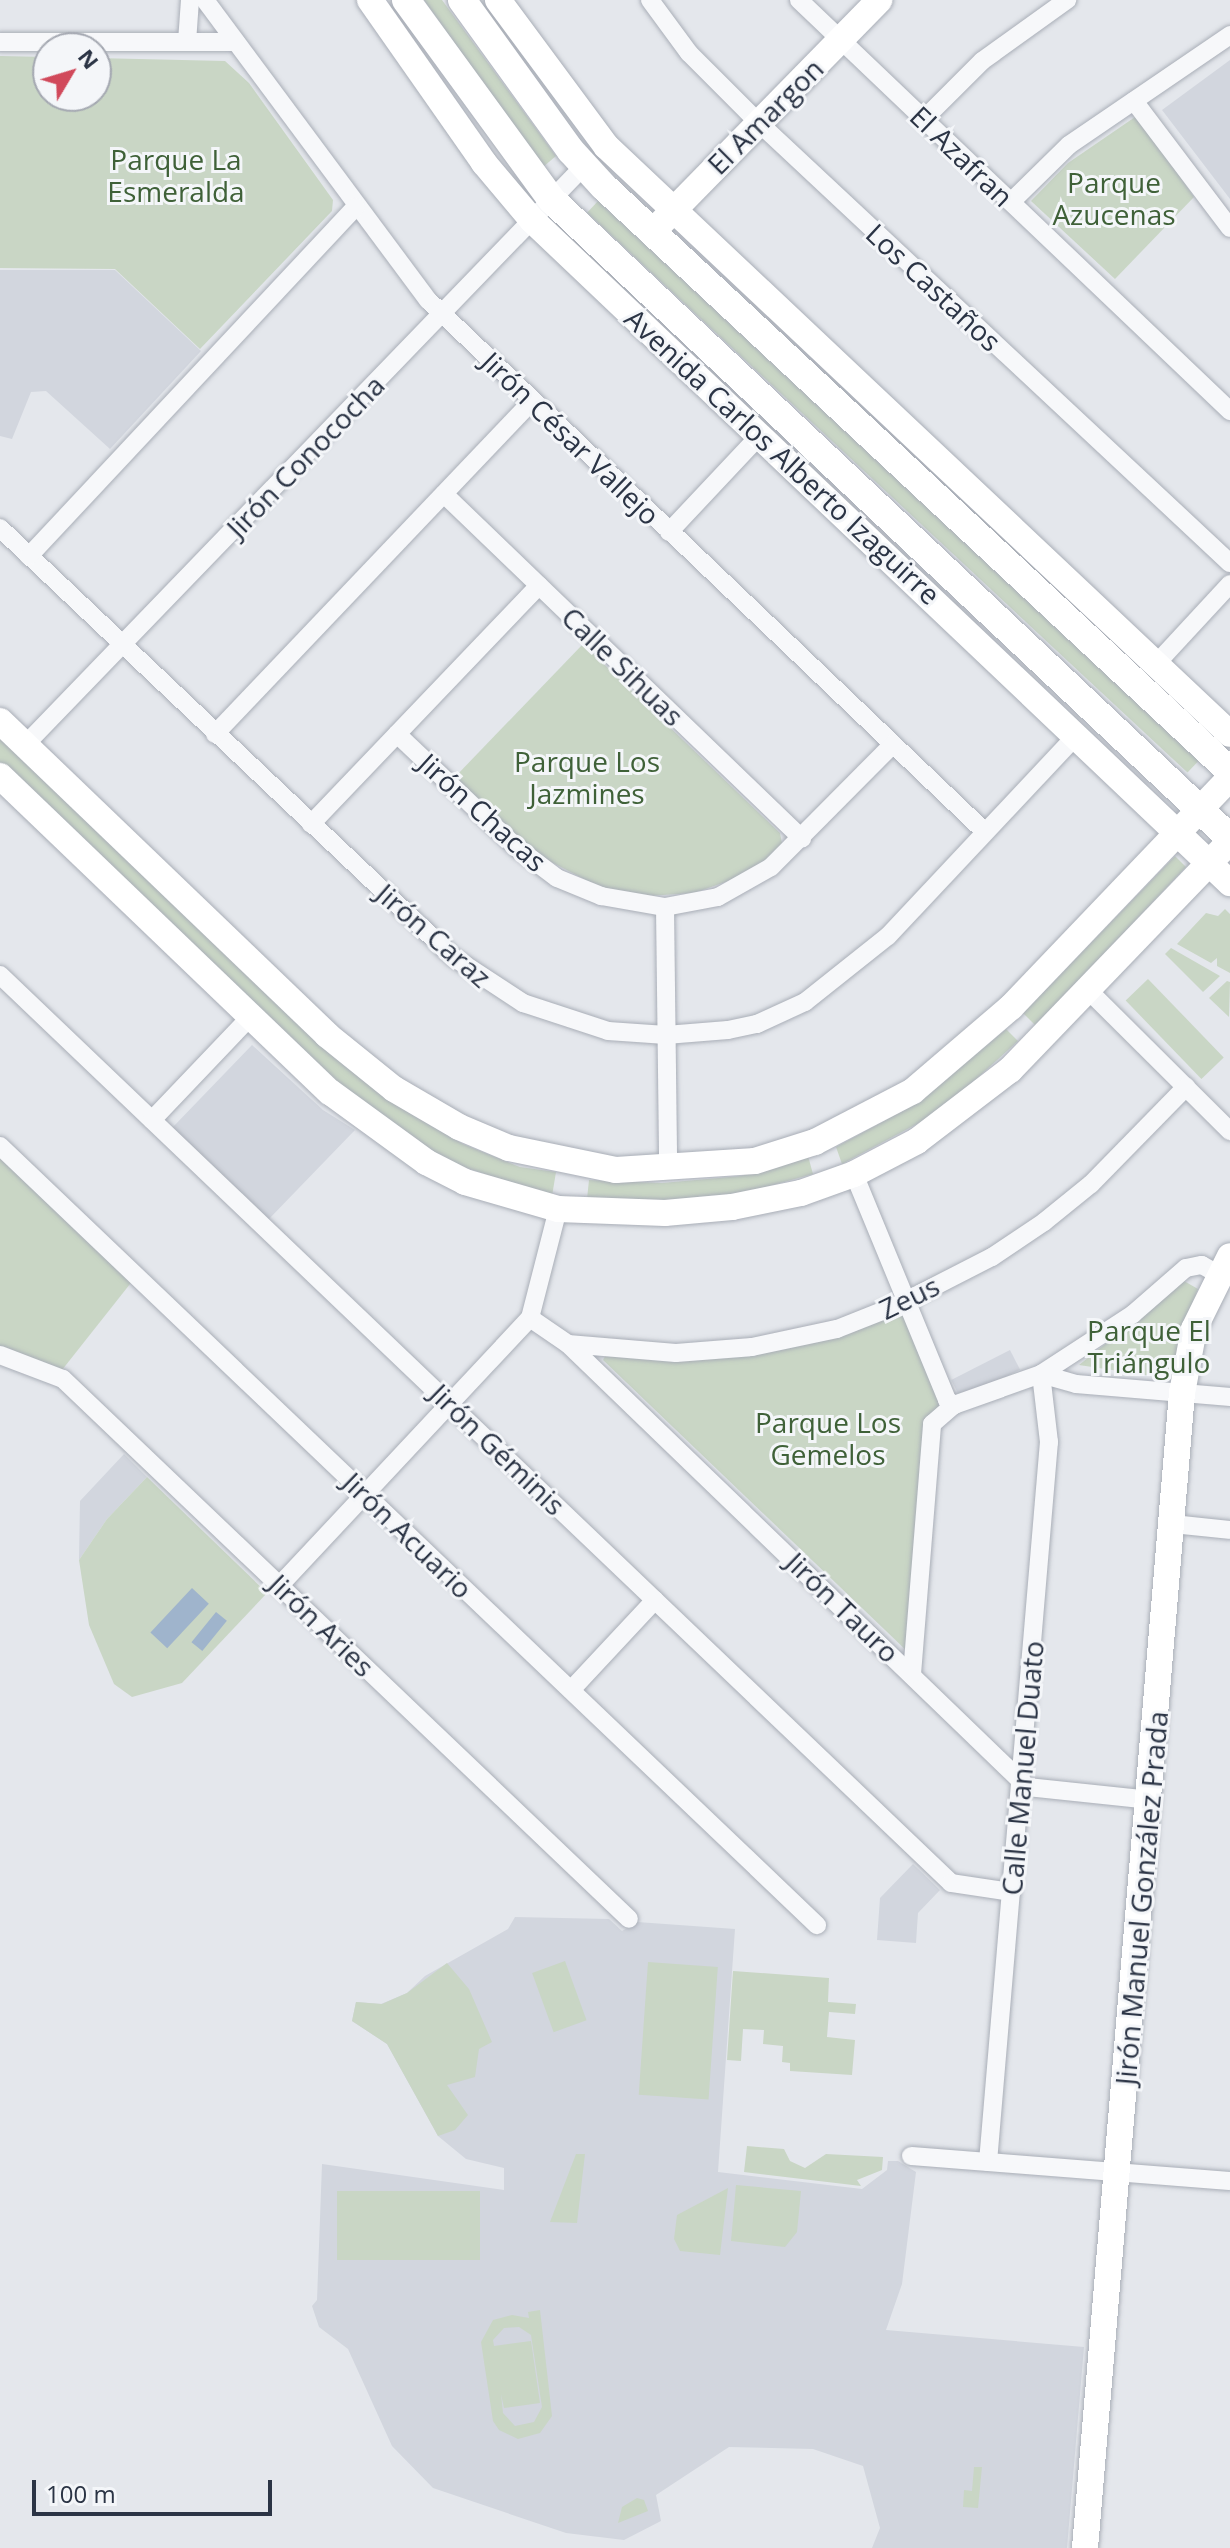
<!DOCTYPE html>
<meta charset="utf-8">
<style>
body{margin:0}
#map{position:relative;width:1230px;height:2548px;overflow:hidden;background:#e4e7ec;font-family:"Open Sans",sans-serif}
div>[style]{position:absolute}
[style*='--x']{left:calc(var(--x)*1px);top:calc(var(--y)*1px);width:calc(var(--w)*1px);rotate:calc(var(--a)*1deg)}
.built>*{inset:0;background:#d2d6de;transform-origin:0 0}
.green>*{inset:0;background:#c9d6c5;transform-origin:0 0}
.water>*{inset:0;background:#9fb4cc;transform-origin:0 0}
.roads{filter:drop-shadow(0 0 2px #a9aeb7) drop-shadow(0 0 2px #a9aeb7)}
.street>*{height:18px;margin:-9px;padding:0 9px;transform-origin:9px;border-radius:9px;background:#f7f8fa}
.secondary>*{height:26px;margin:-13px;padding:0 13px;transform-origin:13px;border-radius:13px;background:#fff}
.primary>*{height:28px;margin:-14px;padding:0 14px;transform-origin:14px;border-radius:14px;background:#fff}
span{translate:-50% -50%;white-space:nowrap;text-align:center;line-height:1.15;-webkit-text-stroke:6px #f4f6f9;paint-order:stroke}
.street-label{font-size:28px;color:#2b3445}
.park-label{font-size:28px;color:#3f6138}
.north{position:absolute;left:32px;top:32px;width:80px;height:80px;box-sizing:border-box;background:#f4f6f9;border:2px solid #a4a8b1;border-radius:50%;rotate:52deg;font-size:22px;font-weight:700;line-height:32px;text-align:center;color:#2b3445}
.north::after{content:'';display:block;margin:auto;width:28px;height:36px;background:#d1495b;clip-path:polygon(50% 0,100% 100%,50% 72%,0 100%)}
.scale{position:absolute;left:32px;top:2480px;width:240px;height:36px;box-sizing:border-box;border:4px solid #2b3445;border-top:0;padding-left:10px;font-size:24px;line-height:28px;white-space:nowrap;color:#2b3445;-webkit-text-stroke:6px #f4f6f9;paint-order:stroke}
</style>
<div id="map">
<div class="built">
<i style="clip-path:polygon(1230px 60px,1230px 199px,1162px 110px)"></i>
<i style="clip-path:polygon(0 270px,115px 270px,201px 351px,110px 449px,46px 391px,31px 392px,12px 439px,0 436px)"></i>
<i style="clip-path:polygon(252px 1045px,323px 1110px,355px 1130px,268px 1220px,172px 1128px)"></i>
<i style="left:1010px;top:1350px;width:22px;height:66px;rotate:63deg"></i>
<i style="clip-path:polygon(124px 1454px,147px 1477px,107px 1519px,79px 1560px,80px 1501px)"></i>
<i style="clip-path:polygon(913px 1864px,940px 1890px,918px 1913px,916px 1943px,877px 1940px,880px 1898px)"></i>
<i style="clip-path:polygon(515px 1917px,609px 1919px,622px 1931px,637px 1922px,735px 1929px,718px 2172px,862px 2189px,887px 2170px,888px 2161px,898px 2161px,916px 2172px,902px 2284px,886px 2330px,1084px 2347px,1067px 2548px,872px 2548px,880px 2528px,863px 2466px,813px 2449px,729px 2447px,656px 2495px,661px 2521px,624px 2540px,566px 2533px,433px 2488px,392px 2446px,348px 2349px,319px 2327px,312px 2306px,317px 2300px,322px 2164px,504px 2190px,504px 2168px,466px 2159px,438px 2136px,387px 2044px,352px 2021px,356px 2002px,381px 2004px,407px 1993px,425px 1976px,508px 1929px)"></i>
</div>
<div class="green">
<i style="clip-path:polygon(424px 0,442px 0,556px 156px,543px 167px)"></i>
<i style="clip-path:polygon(0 56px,48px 57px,48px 96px,96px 96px,96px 58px,225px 61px,249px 83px,333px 200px,332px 211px,200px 349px,115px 269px,0 268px)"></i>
<i style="clip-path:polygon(1138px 115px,1194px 197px,1115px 279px,1031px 201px,1068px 163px)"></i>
<i style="left:598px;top:201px;width:821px;height:16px;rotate:43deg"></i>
<i style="clip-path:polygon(583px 644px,780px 833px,783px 849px,737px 878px,694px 893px,647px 896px,603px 889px,536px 854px,454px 778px)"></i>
<i style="clip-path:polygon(0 737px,409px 1113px,463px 1144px,520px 1167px,556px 1172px,552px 1196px,451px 1163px,388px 1126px,331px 1082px,0 763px)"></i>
<i style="clip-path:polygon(1175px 856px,1186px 867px,1036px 1026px,1023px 1013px)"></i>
<i style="clip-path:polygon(1225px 909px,1230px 914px,1230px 973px,1217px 966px,1217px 958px,1211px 963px,1177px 944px,1206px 913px,1218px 916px)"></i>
<i style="clip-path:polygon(1171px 948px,1220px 976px,1203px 992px,1165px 954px)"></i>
<i style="left:1148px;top:979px;width:109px;height:31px;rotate:46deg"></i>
<i style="clip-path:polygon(1227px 981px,1230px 982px,1229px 1017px,1209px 998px)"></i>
<i style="clip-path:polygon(1006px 1029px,1018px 1041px,963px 1091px,930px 1117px,842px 1164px,836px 1147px,919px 1102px)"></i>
<i style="clip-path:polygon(0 1155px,134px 1279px,62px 1370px,0 1353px)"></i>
<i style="clip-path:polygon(808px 1156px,813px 1174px,748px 1192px,659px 1201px,587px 1199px,589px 1180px,662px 1183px,741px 1176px)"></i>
<i style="clip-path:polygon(1184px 1281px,1198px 1289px,1181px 1332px,1172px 1379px,1079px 1365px)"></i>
<i style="clip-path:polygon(896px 1311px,904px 1315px,943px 1408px,909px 1653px,603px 1360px,605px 1356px,648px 1358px)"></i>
<i style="clip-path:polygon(147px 1477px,267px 1593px,182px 1683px,132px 1697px,114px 1684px,89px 1625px,79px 1560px,107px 1519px)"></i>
<i style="left:565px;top:1961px;width:63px;height:35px;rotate:70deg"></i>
<i style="left:648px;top:1962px;width:70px;height:133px;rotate:4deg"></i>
<i style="clip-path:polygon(447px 1963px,469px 1989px,492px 2042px,479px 2049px,475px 2077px,447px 2085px,468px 2115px,455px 2130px,438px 2136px,387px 2044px,352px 2021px,356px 2002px,382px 2004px,407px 1993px)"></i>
<i style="clip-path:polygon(733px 1971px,829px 1978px,828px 2002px,856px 2004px,855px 2014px,829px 2012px,827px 2037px,855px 2040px,852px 2075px,790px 2071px,790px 2063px,782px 2062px,783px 2046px,763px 2044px,764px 2030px,743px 2029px,741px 2061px,727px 2060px)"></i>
<i style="clip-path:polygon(747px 2146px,784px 2149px,790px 2161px,805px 2168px,826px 2154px,883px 2157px,882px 2170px,857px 2180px,861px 2186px,744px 2172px)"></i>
<i style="clip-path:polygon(576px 2154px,585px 2154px,577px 2223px,550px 2222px)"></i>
<i style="clip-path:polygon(736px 2185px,801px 2191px,797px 2232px,785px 2247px,731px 2241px)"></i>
<i style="clip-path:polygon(728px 2188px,720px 2255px,680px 2251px,674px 2239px,677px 2215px)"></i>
<i style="left:337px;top:2191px;width:143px;height:69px"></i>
<i style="clip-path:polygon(evenodd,540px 2310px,552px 2416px,540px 2433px,518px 2439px,499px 2430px,493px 2421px,481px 2342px,493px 2320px,512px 2315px,529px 2318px,528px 2312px,540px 2310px,519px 2327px,531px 2335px,542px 2407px,534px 2422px,515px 2426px,503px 2413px,501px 2394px,504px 2408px,540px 2403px,531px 2341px,494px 2346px,493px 2340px,504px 2328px,519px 2327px)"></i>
<i style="clip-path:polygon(974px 2467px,982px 2467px,978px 2508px,963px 2507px,964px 2490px,972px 2491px)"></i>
<i style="clip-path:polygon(637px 2498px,644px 2500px,648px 2511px,618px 2523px,622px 2507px)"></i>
</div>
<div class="water">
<i style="left:192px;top:1588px;width:23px;height:61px;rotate:43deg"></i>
<i style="left:216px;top:1612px;width:14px;height:39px;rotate:39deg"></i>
</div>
<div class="roads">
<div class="street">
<i style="--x:205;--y:0;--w:374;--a:53.4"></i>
<i style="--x:428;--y:300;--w:770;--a:43.68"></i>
<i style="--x:650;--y:0;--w:66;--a:53.7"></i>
<i style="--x:689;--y:53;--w:98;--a:45"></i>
<i style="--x:758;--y:122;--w:646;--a:43.06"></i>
<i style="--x:799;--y:0;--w:596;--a:43.64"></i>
<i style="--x:0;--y:42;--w:236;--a:0"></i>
<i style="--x:187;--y:42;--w:42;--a:-85.9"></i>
<i style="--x:1134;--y:101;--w:159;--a:52.9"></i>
<i style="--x:924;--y:119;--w:82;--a:-45"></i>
<i style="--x:982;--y:61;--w:105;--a:-35.7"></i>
<i style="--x:1011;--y:202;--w:81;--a:-44.5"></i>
<i style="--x:1069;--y:145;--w:195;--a:-34.3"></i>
<i style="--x:444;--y:494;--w:497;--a:43.9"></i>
<i style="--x:0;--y:528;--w:624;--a:43.44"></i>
<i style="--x:453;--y:957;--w:84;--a:33.3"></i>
<i style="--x:523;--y:1003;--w:89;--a:18.2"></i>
<i style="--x:608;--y:1031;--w:58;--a:3.9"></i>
<i style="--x:666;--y:1035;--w:62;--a:-4.6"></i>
<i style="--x:728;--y:1030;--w:30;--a:-12"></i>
<i style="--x:757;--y:1024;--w:53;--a:-24.6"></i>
<i style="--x:805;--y:1002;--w:106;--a:-38.5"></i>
<i style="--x:888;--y:936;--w:276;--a:-46.8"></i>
<i style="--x:669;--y:532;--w:134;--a:-46.8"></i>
<i style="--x:29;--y:556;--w:478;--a:-46.9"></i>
<i style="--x:1156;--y:664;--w:109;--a:-47.2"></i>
<i style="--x:215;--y:734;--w:460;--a:-46.4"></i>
<i style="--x:397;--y:734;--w:164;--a:43.5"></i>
<i style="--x:516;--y:847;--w:51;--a:37.1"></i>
<i style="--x:557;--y:878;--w:48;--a:22.2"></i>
<i style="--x:601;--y:896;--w:65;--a:9.8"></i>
<i style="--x:665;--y:907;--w:54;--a:-10.7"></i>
<i style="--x:718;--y:897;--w:61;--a:-29.5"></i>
<i style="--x:771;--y:867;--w:173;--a:-45.2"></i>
<i style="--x:25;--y:745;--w:805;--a:-46.01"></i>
<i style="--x:311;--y:824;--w:330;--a:-46.3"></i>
<i style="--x:665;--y:907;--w:263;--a:89.3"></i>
<i style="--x:0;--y:975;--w:1315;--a:43.67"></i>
<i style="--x:951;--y:1883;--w:61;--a:8.5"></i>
<i style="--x:1089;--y:991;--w:199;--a:44.8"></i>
<i style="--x:152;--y:1120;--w:144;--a:-46.4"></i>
<i style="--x:0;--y:1146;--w:1129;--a:43.64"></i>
<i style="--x:854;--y:1174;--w:244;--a:67.6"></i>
<i style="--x:947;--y:1400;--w:9;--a:36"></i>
<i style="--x:530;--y:1318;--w:46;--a:34.4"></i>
<i style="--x:568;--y:1344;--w:638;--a:43.98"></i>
<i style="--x:1027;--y:1787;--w:125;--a:6"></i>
<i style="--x:568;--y:1344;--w:108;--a:4.8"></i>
<i style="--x:676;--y:1353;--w:76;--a:-4.5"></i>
<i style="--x:752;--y:1347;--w:87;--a:-12"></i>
<i style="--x:837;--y:1329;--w:68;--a:-21.6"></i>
<i style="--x:900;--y:1304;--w:103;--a:-27.1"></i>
<i style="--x:992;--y:1257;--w:63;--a:-33.9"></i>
<i style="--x:1044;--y:1222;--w:60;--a:-39"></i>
<i style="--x:1091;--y:1184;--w:136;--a:-45.6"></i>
<i style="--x:0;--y:1355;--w:67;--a:20.9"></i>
<i style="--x:63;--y:1379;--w:782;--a:43.65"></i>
<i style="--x:1172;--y:1524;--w:58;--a:5.9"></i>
<i style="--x:280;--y:1585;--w:366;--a:-46.9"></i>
<i style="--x:530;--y:1318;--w:113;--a:-75.6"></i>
<i style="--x:912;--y:1674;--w:251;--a:-85.4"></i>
<i style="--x:932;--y:1424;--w:29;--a:-41"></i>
<i style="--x:954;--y:1405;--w:92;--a:-19.6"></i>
<i style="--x:1041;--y:1374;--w:110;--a:-33.1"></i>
<i style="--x:1133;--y:1314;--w:70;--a:-41"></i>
<i style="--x:1186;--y:1268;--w:16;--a:-11"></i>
<i style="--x:1202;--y:1265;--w:20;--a:30"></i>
<i style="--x:571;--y:1690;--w:123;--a:-47"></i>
<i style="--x:911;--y:2156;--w:320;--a:4.5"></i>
<i style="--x:988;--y:2162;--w:723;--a:-85.16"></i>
<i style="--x:1049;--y:1442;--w:68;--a:-96.7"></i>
<i style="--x:1041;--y:1374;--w:36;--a:16"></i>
<i style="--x:1076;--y:1384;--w:155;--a:4.8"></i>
</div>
<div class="secondary">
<i style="--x:370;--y:0;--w:199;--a:55"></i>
<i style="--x:484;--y:163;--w:75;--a:49.9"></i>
<i style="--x:532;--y:220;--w:963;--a:43.53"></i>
<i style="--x:498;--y:0;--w:182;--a:53.5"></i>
<i style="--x:606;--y:146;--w:857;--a:43.3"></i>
<i style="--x:661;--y:223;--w:312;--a:-45.6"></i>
<i style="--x:0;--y:721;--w:453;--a:43.8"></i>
<i style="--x:327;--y:1035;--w:86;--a:38.9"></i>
<i style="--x:394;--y:1089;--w:75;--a:30.3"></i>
<i style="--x:459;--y:1127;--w:54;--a:22.8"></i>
<i style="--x:509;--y:1148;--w:109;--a:11.6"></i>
<i style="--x:616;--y:1170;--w:139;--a:-3.7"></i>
<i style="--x:755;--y:1161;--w:63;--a:-17.6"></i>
<i style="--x:815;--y:1142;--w:110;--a:-27.5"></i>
<i style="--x:913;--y:1091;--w:129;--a:-40.6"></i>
<i style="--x:1011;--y:1007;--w:317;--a:-46.3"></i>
<i style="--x:0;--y:776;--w:457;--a:43.8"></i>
<i style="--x:330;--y:1092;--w:119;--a:36.1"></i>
<i style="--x:426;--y:1162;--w:44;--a:27.1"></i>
<i style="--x:465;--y:1182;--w:97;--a:16.2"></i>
<i style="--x:558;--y:1209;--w:107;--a:2.1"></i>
<i style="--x:665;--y:1213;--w:67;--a:-5.1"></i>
<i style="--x:732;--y:1207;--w:70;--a:-11.5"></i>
<i style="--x:801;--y:1193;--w:56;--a:-19.7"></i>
<i style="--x:854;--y:1174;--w:71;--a:-27.6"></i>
<i style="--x:917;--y:1141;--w:117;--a:-37.4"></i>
<i style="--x:1010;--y:1070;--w:318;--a:-46.1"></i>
<i style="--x:1085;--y:2548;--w:1159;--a:-85.2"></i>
<i style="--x:1182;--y:1393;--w:65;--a:-79.4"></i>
<i style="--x:1194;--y:1329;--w:81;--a:-63.7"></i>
</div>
<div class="primary">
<i style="--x:406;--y:0;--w:248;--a:53.9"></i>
<i style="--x:552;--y:200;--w:931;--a:43.26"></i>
<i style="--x:462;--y:0;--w:186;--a:54.2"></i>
<i style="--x:571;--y:151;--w:47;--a:47.6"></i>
<i style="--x:603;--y:186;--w:858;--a:43.02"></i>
</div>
</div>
<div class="street-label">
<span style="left:765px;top:116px;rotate:-45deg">El Amargon</span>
<span style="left:962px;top:156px;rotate:44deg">El Azafran</span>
<span style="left:934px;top:287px;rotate:43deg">Los Castaños</span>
<span style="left:571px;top:438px;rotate:44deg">Jirón César Vallejo</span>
<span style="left:305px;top:456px;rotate:-46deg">Jirón Conococha</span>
<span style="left:783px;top:456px;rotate:43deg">Avenida Carlos Alberto Izaguirre</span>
<span style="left:623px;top:666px;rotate:44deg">Calle Sihuas</span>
<span style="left:483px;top:812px;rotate:42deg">Jirón Chacas</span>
<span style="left:434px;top:935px;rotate:41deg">Jirón Caraz</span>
<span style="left:909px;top:1297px;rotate:-26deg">Zeus</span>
<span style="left:498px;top:1449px;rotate:44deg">Jirón Géminis</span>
<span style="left:408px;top:1535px;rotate:44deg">Jirón Acuario</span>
<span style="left:843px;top:1607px;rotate:44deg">Jirón Tauro</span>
<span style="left:322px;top:1625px;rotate:44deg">Jirón Aries</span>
<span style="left:1022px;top:1768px;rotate:-85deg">Calle Manuel Duato</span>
<span style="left:1141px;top:1898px;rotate:-85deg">Jirón Manuel González Prada</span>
</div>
<div class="park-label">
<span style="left:176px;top:175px">Parque La<br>Esmeralda</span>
<span style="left:1114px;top:198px">Parque<br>Azucenas</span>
<span style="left:587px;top:777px">Parque Los<br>Jazmines</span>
<span style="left:1149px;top:1346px">Parque El<br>Triángulo</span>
<span style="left:828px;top:1438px">Parque Los<br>Gemelos</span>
</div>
<div class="north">N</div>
<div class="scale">100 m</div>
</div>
